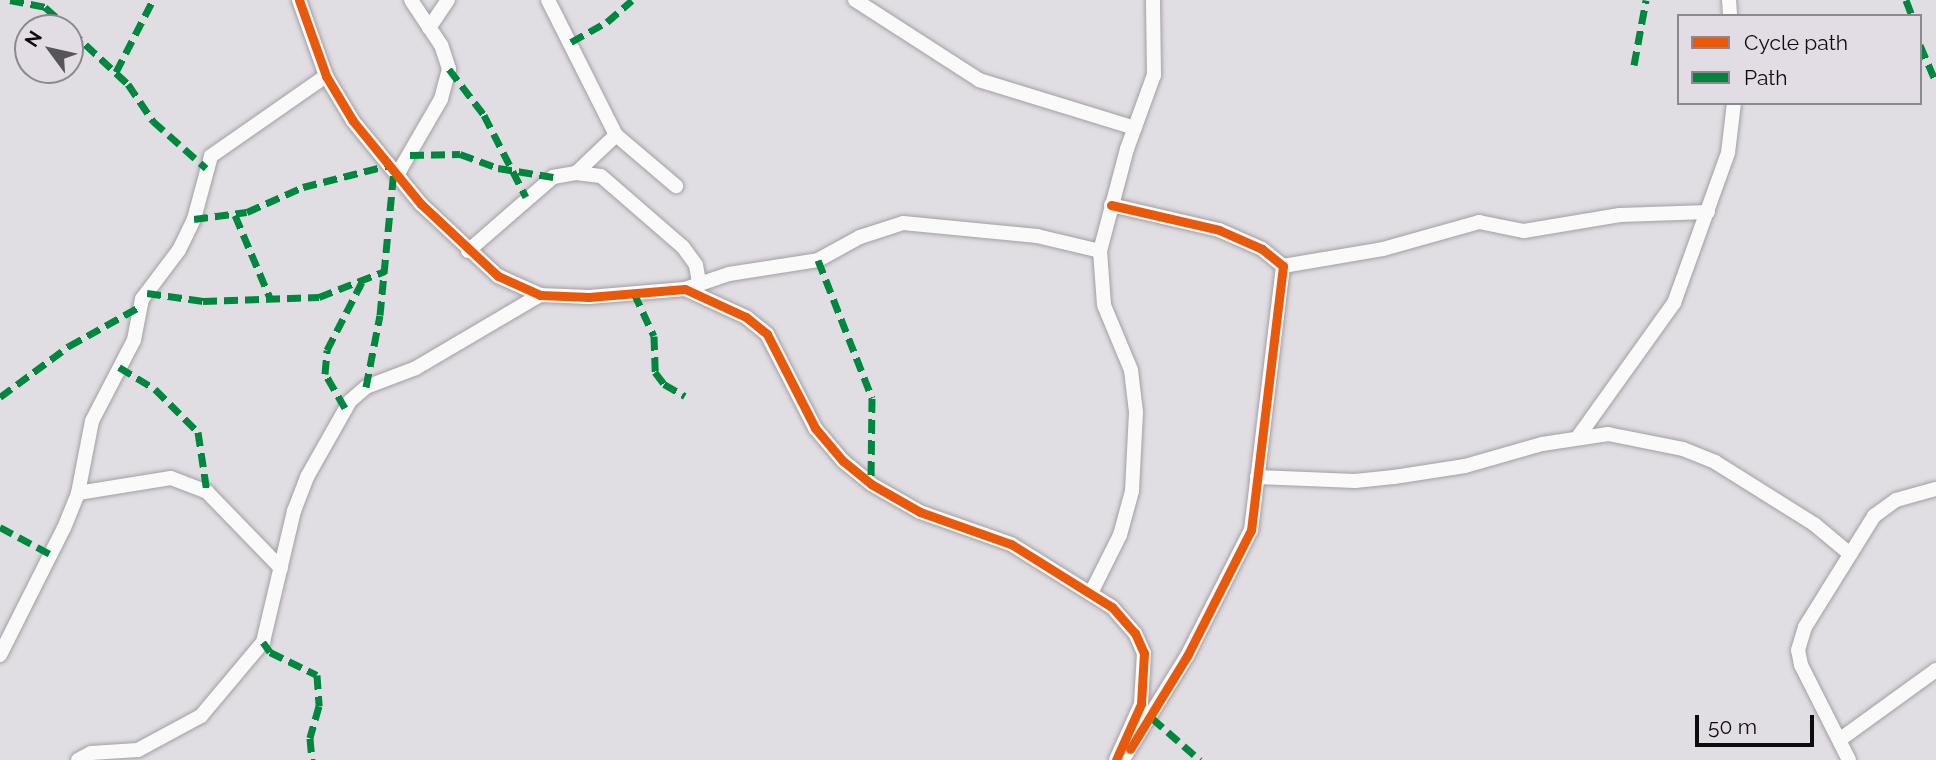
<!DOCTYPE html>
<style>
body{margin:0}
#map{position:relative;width:1936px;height:760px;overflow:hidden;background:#e1dee3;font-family:Raleway,sans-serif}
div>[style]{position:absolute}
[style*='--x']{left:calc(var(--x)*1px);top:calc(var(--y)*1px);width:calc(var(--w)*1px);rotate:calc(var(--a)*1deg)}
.roads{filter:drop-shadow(0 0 2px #a29fa3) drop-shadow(0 0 2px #a29fa3)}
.minor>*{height:14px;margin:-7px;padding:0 7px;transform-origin:7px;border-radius:7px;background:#fafafb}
.quiet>*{height:7px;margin-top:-3.5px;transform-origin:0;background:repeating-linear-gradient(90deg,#00873e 0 14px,transparent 0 21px)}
.cycleway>*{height:9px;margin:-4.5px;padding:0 4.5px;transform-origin:4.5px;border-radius:4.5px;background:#e8590c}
span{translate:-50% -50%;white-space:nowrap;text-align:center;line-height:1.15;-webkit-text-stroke:5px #e2dce5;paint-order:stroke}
.legend{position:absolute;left:1677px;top:14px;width:245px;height:91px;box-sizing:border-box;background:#e2dce5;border:2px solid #8d888f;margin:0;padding:9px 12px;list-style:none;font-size:21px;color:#0d0b0e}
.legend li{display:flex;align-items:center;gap:14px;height:35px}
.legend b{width:35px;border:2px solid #8d888f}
.north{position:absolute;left:14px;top:14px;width:70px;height:70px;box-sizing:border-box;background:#e2dce5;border:2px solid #8d888f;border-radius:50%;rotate:303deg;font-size:19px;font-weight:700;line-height:28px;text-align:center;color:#0d0b0e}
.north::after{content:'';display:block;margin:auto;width:24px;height:32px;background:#575559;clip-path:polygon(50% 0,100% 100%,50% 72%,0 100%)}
.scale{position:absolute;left:1695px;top:715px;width:119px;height:32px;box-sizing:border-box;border:4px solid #0d0b0e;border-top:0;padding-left:9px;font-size:21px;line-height:24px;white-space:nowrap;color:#0d0b0e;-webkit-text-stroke:5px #e2dce5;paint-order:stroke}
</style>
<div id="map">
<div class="roads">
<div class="minor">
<i style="--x:299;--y:0;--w:81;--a:70.4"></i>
<i style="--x:326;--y:76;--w:52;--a:59"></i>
<i style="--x:353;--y:121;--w:107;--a:50.7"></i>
<i style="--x:421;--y:204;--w:105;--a:43.1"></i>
<i style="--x:498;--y:276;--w:46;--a:24.3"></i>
<i style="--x:540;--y:295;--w:49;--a:2.3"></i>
<i style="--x:589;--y:297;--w:96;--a:-4.8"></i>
<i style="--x:685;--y:289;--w:67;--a:24.7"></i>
<i style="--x:746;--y:317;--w:27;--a:39"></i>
<i style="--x:767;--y:334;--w:106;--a:62.9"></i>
<i style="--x:815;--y:428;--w:43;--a:49.7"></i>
<i style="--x:843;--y:461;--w:36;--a:39"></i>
<i style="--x:871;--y:484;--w:56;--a:29.7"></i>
<i style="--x:920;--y:512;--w:96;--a:19.4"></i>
<i style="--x:1011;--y:544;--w:119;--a:32"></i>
<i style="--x:1112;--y:607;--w:35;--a:49"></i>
<i style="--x:1135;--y:633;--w:22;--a:66"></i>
<i style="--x:1144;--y:653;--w:51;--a:93.4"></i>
<i style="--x:1141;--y:704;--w:61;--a:114.1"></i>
<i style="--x:548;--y:0;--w:151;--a:63.3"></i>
<i style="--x:616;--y:135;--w:79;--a:40.4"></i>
<i style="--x:855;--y:0;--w:148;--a:32.8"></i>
<i style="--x:979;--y:80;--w:163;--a:17.1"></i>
<i style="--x:1729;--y:0;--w:16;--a:86"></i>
<i style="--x:429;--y:28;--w:34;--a:-56"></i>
<i style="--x:576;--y:173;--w:55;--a:-43.5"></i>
<i style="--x:397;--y:175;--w:88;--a:-59.9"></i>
<i style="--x:441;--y:99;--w:31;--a:-75"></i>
<i style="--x:449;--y:69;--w:25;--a:-108"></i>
<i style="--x:441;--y:45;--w:54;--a:-123.7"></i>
<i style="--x:1111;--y:205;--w:111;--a:13"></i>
<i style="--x:1219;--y:230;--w:47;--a:23.8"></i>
<i style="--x:1262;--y:249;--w:27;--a:39"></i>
<i style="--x:1283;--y:266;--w:266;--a:96.9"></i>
<i style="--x:1251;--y:530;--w:141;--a:116.9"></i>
<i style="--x:1187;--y:656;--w:118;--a:121.8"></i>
<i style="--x:468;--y:251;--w:113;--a:-41"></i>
<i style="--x:553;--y:177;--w:23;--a:-10"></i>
<i style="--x:576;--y:173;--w:25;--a:7"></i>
<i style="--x:601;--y:176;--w:108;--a:40.9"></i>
<i style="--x:683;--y:247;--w:22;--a:54"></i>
<i style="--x:696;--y:265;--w:17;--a:80"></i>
<i style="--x:1283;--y:266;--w:101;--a:-9.6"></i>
<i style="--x:1383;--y:249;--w:100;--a:-15.7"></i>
<i style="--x:1479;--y:222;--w:46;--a:11.3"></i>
<i style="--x:1524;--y:231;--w:97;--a:-9.5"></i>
<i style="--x:1620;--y:215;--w:88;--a:-2"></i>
<i style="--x:685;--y:289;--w:46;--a:-18.8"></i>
<i style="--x:729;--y:274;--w:90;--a:-8.9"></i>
<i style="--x:818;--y:260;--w:48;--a:-28.7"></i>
<i style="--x:860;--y:237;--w:45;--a:-18"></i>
<i style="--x:903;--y:223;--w:135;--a:5.5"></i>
<i style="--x:1037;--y:236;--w:65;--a:13.4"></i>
<i style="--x:1578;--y:437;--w:165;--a:-54.4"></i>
<i style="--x:1674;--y:303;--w:159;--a:-70.2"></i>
<i style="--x:1728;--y:153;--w:50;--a:-83.2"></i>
<i style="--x:1257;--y:477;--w:98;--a:2.3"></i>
<i style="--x:1355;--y:481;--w:39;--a:-6"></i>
<i style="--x:1394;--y:477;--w:72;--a:-8.8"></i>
<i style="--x:1465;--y:466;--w:80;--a:-15.9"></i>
<i style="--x:1542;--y:444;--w:67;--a:-8.6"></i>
<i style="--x:1608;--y:434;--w:76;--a:11.3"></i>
<i style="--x:1683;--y:449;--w:35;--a:22"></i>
<i style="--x:1715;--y:462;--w:117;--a:32.1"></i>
<i style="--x:1814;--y:524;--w:47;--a:39.8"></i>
<i style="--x:78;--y:493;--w:94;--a:-9.2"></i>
<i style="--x:171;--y:478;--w:39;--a:21"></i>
<i style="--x:207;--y:492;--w:106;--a:45.8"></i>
<i style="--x:1092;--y:591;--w:63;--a:-63.4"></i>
<i style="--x:1120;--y:535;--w:46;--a:-74.7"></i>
<i style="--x:1132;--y:491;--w:79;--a:-87.1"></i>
<i style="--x:1136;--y:412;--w:42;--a:-96.8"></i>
<i style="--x:1131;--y:370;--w:70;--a:-112.6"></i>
<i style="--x:1104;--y:305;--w:54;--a:-94.2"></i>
<i style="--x:1100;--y:251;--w:106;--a:-75.2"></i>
<i style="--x:1127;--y:149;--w:79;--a:-70"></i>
<i style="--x:1154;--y:75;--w:75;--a:-90.8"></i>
<i style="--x:0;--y:655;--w:142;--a:-63.3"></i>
<i style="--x:64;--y:528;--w:38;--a:-68"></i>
<i style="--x:78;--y:493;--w:73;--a:-79"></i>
<i style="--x:92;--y:421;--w:91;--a:-62.6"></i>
<i style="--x:134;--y:340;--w:42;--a:-79"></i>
<i style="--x:142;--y:299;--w:61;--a:-52.9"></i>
<i style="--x:179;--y:250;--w:34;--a:-64"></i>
<i style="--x:194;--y:219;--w:65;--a:-74.9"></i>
<i style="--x:211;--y:156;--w:140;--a:-34.8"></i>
<i style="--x:1842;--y:738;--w:116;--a:-35.9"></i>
<i style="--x:78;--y:760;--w:15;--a:-28"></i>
<i style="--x:91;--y:753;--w:47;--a:-3.7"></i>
<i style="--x:138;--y:750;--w:72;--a:-28.4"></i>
<i style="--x:201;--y:716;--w:97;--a:-50"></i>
<i style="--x:263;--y:642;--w:135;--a:-76.7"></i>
<i style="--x:294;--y:511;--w:36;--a:-69"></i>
<i style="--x:307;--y:477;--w:87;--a:-60.5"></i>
<i style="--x:350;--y:401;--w:21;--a:-41"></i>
<i style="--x:366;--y:387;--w:53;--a:-20.8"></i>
<i style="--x:416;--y:368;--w:144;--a:-30.5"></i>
<i style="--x:1849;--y:760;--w:106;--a:-116.8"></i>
<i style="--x:1801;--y:665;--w:15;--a:-101"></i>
<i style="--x:1798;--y:650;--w:24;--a:-73"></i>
<i style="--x:1805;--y:627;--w:131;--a:-58.1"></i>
<i style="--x:1874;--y:516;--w:27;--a:-36"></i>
<i style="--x:1896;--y:500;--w:41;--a:-15.4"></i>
</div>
</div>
<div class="quiet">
<i style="--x:10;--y:0;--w:36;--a:11"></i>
<i style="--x:45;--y:7;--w:31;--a:42"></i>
<i style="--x:1906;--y:0;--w:17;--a:69"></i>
<i style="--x:70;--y:30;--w:79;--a:43"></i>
<i style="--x:128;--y:84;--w:45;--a:56"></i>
<i style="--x:153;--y:121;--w:71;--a:41.6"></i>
<i style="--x:571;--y:42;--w:41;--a:-29.1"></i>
<i style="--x:607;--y:22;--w:33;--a:-41"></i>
<i style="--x:1920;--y:45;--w:40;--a:66.6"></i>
<i style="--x:1634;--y:65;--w:66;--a:-79.5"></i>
<i style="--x:449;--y:69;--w:58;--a:52.7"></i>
<i style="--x:484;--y:115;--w:92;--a:62.9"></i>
<i style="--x:116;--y:72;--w:81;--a:-62.8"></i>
<i style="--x:410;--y:155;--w:50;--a:-1.1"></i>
<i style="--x:460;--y:154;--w:40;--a:20.2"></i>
<i style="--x:498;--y:168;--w:56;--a:9.3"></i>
<i style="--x:235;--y:215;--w:90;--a:67.1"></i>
<i style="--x:194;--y:219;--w:53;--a:-7.5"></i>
<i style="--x:247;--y:212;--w:61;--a:-24.1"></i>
<i style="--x:303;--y:187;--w:89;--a:-14.3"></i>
<i style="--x:818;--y:260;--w:148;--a:68.6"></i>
<i style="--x:872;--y:398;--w:86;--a:90.7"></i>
<i style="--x:147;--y:293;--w:57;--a:8.1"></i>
<i style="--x:203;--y:301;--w:116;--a:-2"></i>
<i style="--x:319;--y:297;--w:71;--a:-21.5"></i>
<i style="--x:634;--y:293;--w:47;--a:65.1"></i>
<i style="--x:654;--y:336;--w:36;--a:88"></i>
<i style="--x:655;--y:372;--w:15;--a:53"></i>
<i style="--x:664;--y:384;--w:24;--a:30"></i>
<i style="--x:119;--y:367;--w:42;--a:31.4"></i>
<i style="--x:155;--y:389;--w:61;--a:45"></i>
<i style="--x:198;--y:432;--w:61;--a:81.5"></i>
<i style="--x:366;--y:387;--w:73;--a:-79"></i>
<i style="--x:380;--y:315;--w:147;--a:-84.5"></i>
<i style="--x:0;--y:397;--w:86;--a:-36.5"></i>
<i style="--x:69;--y:346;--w:80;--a:-29.1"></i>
<i style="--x:345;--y:408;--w:39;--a:-120"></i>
<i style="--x:325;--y:374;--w:24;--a:-85"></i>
<i style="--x:327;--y:350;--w:76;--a:-62.8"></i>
<i style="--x:0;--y:527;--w:59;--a:28.3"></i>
<i style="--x:263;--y:642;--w:12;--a:55"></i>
<i style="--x:270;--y:652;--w:52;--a:26.1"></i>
<i style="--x:317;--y:675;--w:31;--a:86"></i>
<i style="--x:319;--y:706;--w:33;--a:106"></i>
<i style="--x:310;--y:738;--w:22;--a:85"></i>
<i style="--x:1152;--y:718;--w:64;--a:41.2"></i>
</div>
<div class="cycleway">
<i style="--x:299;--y:0;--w:81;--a:70.4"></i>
<i style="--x:326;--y:76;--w:52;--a:59"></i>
<i style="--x:353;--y:121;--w:107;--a:50.7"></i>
<i style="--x:421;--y:204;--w:105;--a:43.1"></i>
<i style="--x:498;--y:276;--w:46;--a:24.3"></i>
<i style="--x:540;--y:295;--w:49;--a:2.3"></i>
<i style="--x:589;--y:297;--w:96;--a:-4.8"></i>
<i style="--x:685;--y:289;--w:67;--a:24.7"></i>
<i style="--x:746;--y:317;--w:27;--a:39"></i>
<i style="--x:767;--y:334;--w:106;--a:62.9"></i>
<i style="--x:815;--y:428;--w:43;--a:49.7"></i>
<i style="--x:843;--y:461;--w:36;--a:39"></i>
<i style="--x:871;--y:484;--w:56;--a:29.7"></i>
<i style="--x:920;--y:512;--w:96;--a:19.4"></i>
<i style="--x:1011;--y:544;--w:119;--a:32"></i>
<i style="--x:1112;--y:607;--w:35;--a:49"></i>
<i style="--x:1135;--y:633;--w:22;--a:66"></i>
<i style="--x:1144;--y:653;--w:51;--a:93.4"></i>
<i style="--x:1141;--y:704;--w:61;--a:114.1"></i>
<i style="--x:1111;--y:205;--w:111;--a:13"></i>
<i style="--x:1219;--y:230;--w:47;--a:23.8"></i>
<i style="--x:1262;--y:249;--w:27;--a:39"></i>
<i style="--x:1283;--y:266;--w:266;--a:96.9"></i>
<i style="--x:1251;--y:530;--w:141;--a:116.9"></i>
<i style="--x:1187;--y:656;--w:109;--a:121.5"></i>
</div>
<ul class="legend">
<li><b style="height:9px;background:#e8590c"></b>Cycle path</li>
<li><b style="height:9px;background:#00873e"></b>Path</li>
</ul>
<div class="north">N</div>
<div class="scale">50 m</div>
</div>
